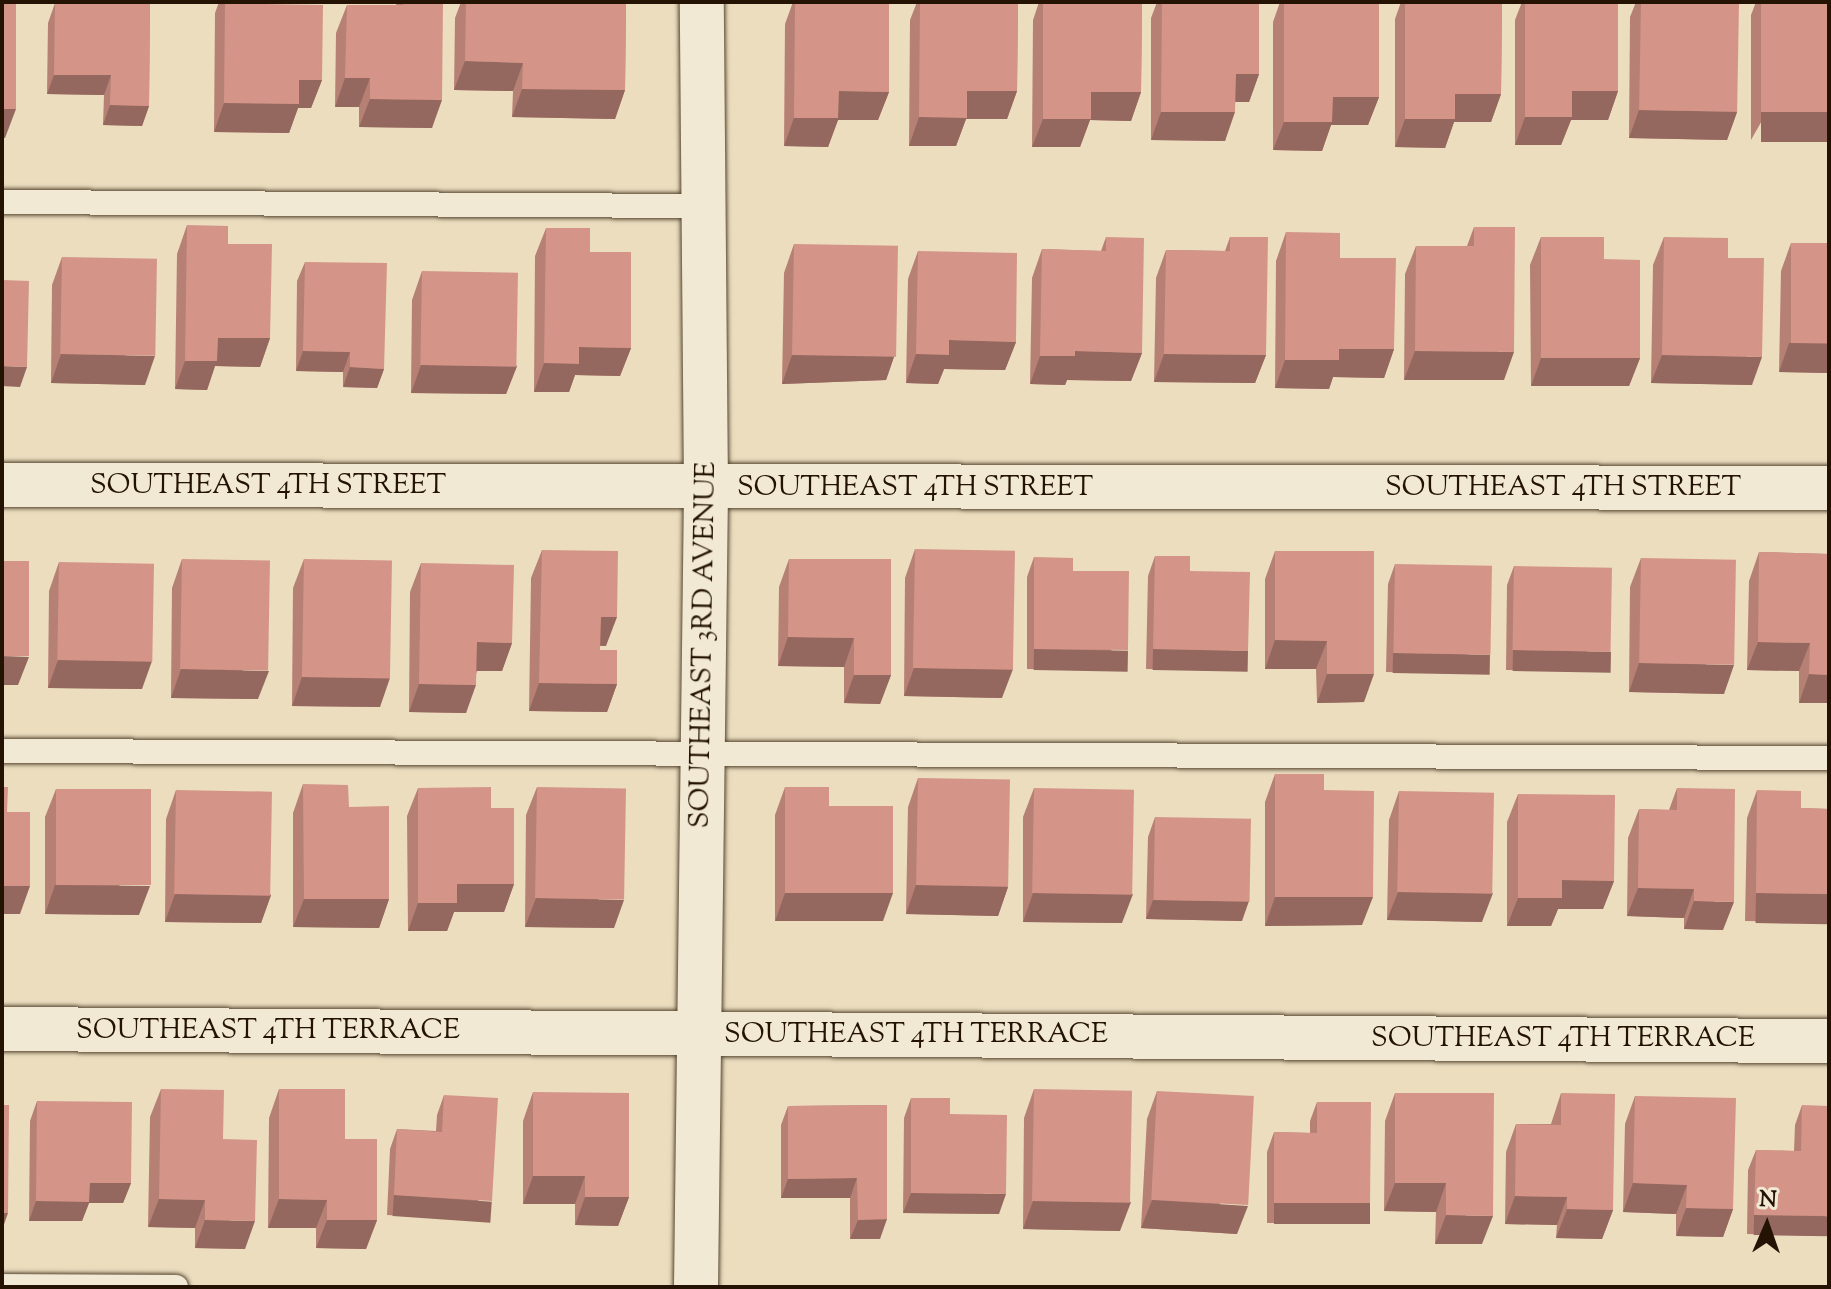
<!DOCTYPE html>
<style>
body{margin:0}
#map{position:relative;width:1831px;height:1289px;overflow:hidden;background:#ebddbe;font-family:"Sorts Mill Goudy",serif}
div>[style]{position:absolute}
[style*='--x']{left:calc(var(--x)*1px);top:calc(var(--y)*1px);width:calc(var(--w)*1px);rotate:calc(var(--a)*1deg)}
.roads{filter:drop-shadow(0 0 2px #564631) drop-shadow(0 0 2px #564631)}
.service>*{height:24px;margin:-12px;padding:0 12px;transform-origin:12px;border-radius:12px;background:#f2e9d5}
.minor>*{height:44px;margin:-22px;padding:0 22px;transform-origin:22px;border-radius:22px;background:#f2e9d5}
.wall>*{inset:0;background:#b68075}
.shaded-wall>*{inset:0;background:#94685f;transform-origin:0 0}
.building>*{inset:0;background:#d49588;transform-origin:0 0}
span{translate:-50% -50%;white-space:nowrap;text-align:center;line-height:1.15;-webkit-text-stroke:8px #f2e9d5;paint-order:stroke}
.street-label{font-size:28px;color:#241302}
.frame{position:absolute;inset:0;border:4px solid #241302;pointer-events:none}
.north{position:absolute;left:1727px;top:1185px;width:80px;height:80px;-webkit-text-stroke:6px #f2e9d5;paint-order:stroke;rotate:2deg;font-size:22px;font-weight:700;line-height:32px;text-align:center;color:#241302}
.north::after{content:'';display:block;margin:auto;width:28px;height:36px;background:#241302;clip-path:polygon(50% 0,100% 100%,50% 72%,0 100%)}
</style>
<div id="map">
<div class="roads">
<div class="service">
<i style="--x:2;--y:202;--w:701;--a:0.33"></i>
<i style="--x:2;--y:751;--w:1827;--a:0.22"></i>
<i style="--x:2;--y:1286;--w:174;--a:0.3"></i>
</div>
<div class="minor">
<i style="--x:2;--y:485;--w:1827;--a:0.09"></i>
<i style="--x:2;--y:1029;--w:1827;--a:0.38"></i>
<i style="--x:696;--y:1287;--w:799;--a:-89.28"></i>
<i style="--x:706;--y:488;--w:486;--a:-90.5"></i>
</div>
</div>
<div class="wall">
<i style="clip-path:polygon(108px 2px,150px 2px,149px 106px,142px 126px,103px 125px,104px 95px,47px 94px,48px 23px,55px 3px,107px 4px)"></i>
<i style="clip-path:polygon(219px 2px,266px 2px,266px 4px,322px 80px,311px 108px,298px 108px,289px 133px,214px 132px,215px 13px)"></i>
<i style="clip-path:polygon(397px 2px,443px 2px,432px 128px,359px 127px,359px 107px,335px 107px,336px 33px,347px 5px,396px 5px)"></i>
<i style="clip-path:polygon(461px 2px,626px 2px,625px 90px,615px 119px,512px 117px,513px 91px,454px 90px,455px 18px)"></i>
<i style="clip-path:polygon(793px 2px,889px 2px,889px 92px,878px 120px,838px 120px,828px 147px,784px 146px,785px 24px)"></i>
<i style="clip-path:polygon(917px 2px,1018px 2px,1017px 91px,1007px 119px,966px 119px,956px 146px,909px 146px,910px 20px)"></i>
<i style="clip-path:polygon(1039px 2px,1142px 2px,1141px 92px,1131px 121px,1090px 120px,1080px 147px,1032px 147px,1033px 20px)"></i>
<i style="clip-path:polygon(1157px 2px,1259px 2px,1259px 74px,1249px 102px,1235px 102px,1225px 141px,1151px 140px,1151px 18px)"></i>
<i style="clip-path:polygon(1280px 2px,1379px 2px,1379px 97px,1368px 125px,1331px 125px,1322px 151px,1273px 150px,1273px 22px)"></i>
<i style="clip-path:polygon(1401px 2px,1502px 2px,1501px 94px,1491px 122px,1454px 122px,1445px 148px,1395px 147px,1395px 19px)"></i>
<i style="clip-path:polygon(1522px 2px,1618px 2px,1618px 91px,1608px 120px,1571px 120px,1561px 145px,1515px 145px,1515px 20px)"></i>
<i style="clip-path:polygon(1636px 2px,1695px 2px,1737px 112px,1727px 140px,1629px 138px,1630px 17px)"></i>
<i style="clip-path:polygon(1756px 2px,1829px 2px,1751px 140px,1751px 15px)"></i>
<i style="clip-path:polygon(187px 225px,228px 244px,270px 338px,260px 367px,215px 366px,207px 390px,175px 389px,177px 254px)"></i>
<i style="clip-path:polygon(1474px 227px,1504px 380px,1404px 380px,1405px 274px,1416px 246px,1467px 246px)"></i>
<i style="clip-path:polygon(546px 228px,590px 252px,631px 348px,620px 376px,575px 375px,569px 392px,534px 392px,535px 256px)"></i>
<i style="clip-path:polygon(1286px 232px,1340px 258px,1394px 349px,1384px 378px,1333px 377px,1329px 389px,1275px 388px,1276px 261px)"></i>
<i style="clip-path:polygon(1106px 237px,1142px 353px,1131px 381px,1067px 380px,1065px 385px,1030px 384px,1032px 278px,1042px 249px,1101px 251px)"></i>
<i style="clip-path:polygon(1230px 237px,1266px 355px,1255px 383px,1154px 382px,1156px 278px,1166px 250px,1225px 251px)"></i>
<i style="clip-path:polygon(1541px 237px,1604px 259px,1640px 358px,1629px 386px,1531px 386px,1530px 265px)"></i>
<i style="clip-path:polygon(1664px 237px,1728px 258px,1752px 385px,1651px 383px,1653px 265px)"></i>
<i style="clip-path:polygon(1791px 243px,1829px 243px,1829px 373px,1779px 372px,1781px 271px)"></i>
<i style="clip-path:polygon(794px 244px,896px 351px,886px 380px,782px 384px,784px 273px)"></i>
<i style="clip-path:polygon(918px 251px,1016px 342px,1005px 370px,944px 369px,938px 384px,906px 383px,908px 279px)"></i>
<i style="clip-path:polygon(62px 257px,145px 385px,51px 383px,52px 285px)"></i>
<i style="clip-path:polygon(305px 262px,384px 369px,377px 388px,343px 387px,343px 372px,296px 371px,297px 281px)"></i>
<i style="clip-path:polygon(422px 271px,517px 366px,506px 394px,411px 393px,412px 300px)"></i>
<i style="clip-path:polygon(915px 549px,1002px 698px,904px 696px,905px 578px)"></i>
<i style="clip-path:polygon(542px 550px,606px 646px,600px 646px,600px 650px,617px 684px,607px 712px,529px 711px,531px 578px)"></i>
<i style="clip-path:polygon(1275px 551px,1364px 702px,1317px 703px,1316px 669px,1265px 669px,1265px 579px)"></i>
<i style="clip-path:polygon(1759px 552px,1829px 554px,1829px 703px,1799px 703px,1799px 671px,1747px 670px,1749px 581px)"></i>
<i style="clip-path:polygon(1155px 556px,1190px 571px,1241px 671px,1146px 669px,1148px 576px)"></i>
<i style="clip-path:polygon(1034px 557px,1073px 571px,1121px 670px,1027px 669px,1027px 577px)"></i>
<i style="clip-path:polygon(1641px 558px,1724px 694px,1629px 692px,1630px 587px)"></i>
<i style="clip-path:polygon(182px 559px,258px 699px,171px 698px,172px 588px)"></i>
<i style="clip-path:polygon(304px 559px,380px 707px,292px 706px,293px 588px)"></i>
<i style="clip-path:polygon(789px 559px,891px 675px,880px 704px,844px 703px,844px 667px,778px 666px,779px 587px)"></i>
<i style="clip-path:polygon(59px 562px,142px 689px,48px 688px,49px 591px)"></i>
<i style="clip-path:polygon(421px 563px,512px 643px,502px 671px,477px 671px,466px 713px,409px 712px,410px 592px)"></i>
<i style="clip-path:polygon(1395px 564px,1483px 674px,1386px 672px,1388px 584px)"></i>
<i style="clip-path:polygon(1514px 566px,1604px 671px,1506px 670px,1507px 585px)"></i>
<i style="clip-path:polygon(1275px 774px,1324px 790px,1362px 925px,1265px 926px,1265px 802px)"></i>
<i style="clip-path:polygon(918px 778px,1008px 887px,998px 916px,906px 914px,908px 807px)"></i>
<i style="clip-path:polygon(303px 784px,349px 807px,389px 899px,379px 928px,293px 927px,293px 813px)"></i>
<i style="clip-path:polygon(537px 787px,614px 928px,525px 927px,526px 815px)"></i>
<i style="clip-path:polygon(785px 787px,829px 806px,883px 921px,775px 921px,775px 815px)"></i>
<i style="clip-path:polygon(418px 788px,491px 808px,514px 884px,504px 912px,454px 912px,447px 931px,408px 931px,407px 816px)"></i>
<i style="clip-path:polygon(1034px 788px,1122px 923px,1023px 922px,1023px 817px)"></i>
<i style="clip-path:polygon(1677px 788px,1723px 930px,1684px 929px,1684px 918px,1627px 916px,1628px 838px,1639px 809px,1669px 810px)"></i>
<i style="clip-path:polygon(56px 789px,139px 915px,45px 914px,45px 817px)"></i>
<i style="clip-path:polygon(176px 790px,271px 895px,261px 923px,165px 922px,166px 819px)"></i>
<i style="clip-path:polygon(1757px 790px,1801px 808px,1829px 809px,1829px 922px,1745px 921px,1747px 818px)"></i>
<i style="clip-path:polygon(1399px 791px,1482px 922px,1387px 920px,1389px 820px)"></i>
<i style="clip-path:polygon(1518px 794px,1614px 881px,1603px 909px,1558px 909px,1551px 926px,1507px 926px,1507px 822px)"></i>
<i style="clip-path:polygon(1155px 817px,1242px 921px,1146px 919px,1148px 837px)"></i>
<i style="clip-path:polygon(161px 1089px,245px 1249px,195px 1248px,195px 1228px,148px 1227px,150px 1117px)"></i>
<i style="clip-path:polygon(279px 1089px,377px 1220px,366px 1249px,316px 1248px,316px 1228px,268px 1228px,269px 1118px)"></i>
<i style="clip-path:polygon(1034px 1089px,1120px 1231px,1023px 1229px,1024px 1118px)"></i>
<i style="clip-path:polygon(1157px 1091px,1237px 1234px,1141px 1228px,1147px 1119px)"></i>
<i style="clip-path:polygon(533px 1092px,629px 1197px,618px 1226px,575px 1225px,575px 1204px,523px 1204px,523px 1121px)"></i>
<i style="clip-path:polygon(1395px 1093px,1482px 1244px,1435px 1244px,1436px 1212px,1384px 1211px,1385px 1121px)"></i>
<i style="clip-path:polygon(1561px 1093px,1613px 1210px,1602px 1239px,1556px 1238px,1557px 1225px,1505px 1224px,1506px 1152px,1516px 1124px,1551px 1124px)"></i>
<i style="clip-path:polygon(444px 1095px,485px 1221px,387px 1215px,390px 1149px,397px 1129px,436px 1131px,437px 1115px)"></i>
<i style="clip-path:polygon(1635px 1096px,1733px 1209px,1723px 1237px,1676px 1236px,1676px 1214px,1623px 1212px,1625px 1124px)"></i>
<i style="clip-path:polygon(911px 1098px,999px 1214px,903px 1213px,904px 1118px)"></i>
<i style="clip-path:polygon(37px 1101px,131px 1183px,123px 1203px,89px 1203px,82px 1221px,29px 1221px,30px 1121px)"></i>
<i style="clip-path:polygon(1317px 1102px,1363px 1223px,1267px 1223px,1267px 1152px,1274px 1132px,1310px 1133px,1310px 1121px)"></i>
<i style="clip-path:polygon(887px 1105px,880px 1239px,850px 1239px,850px 1198px,781px 1198px,781px 1125px,788px 1106px)"></i>
<i style="clip-path:polygon(1802px 1105px,1829px 1236px,1747px 1234px,1748px 1170px,1756px 1150px,1794px 1151px,1795px 1125px)"></i>
</div>
<div class="shaded-wall">
<i style="clip-path:polygon(465px 61px,523px 63px,513px 91px,454px 90px)"></i>
<i style="clip-path:polygon(1236px 74px,1259px 74px,1249px 102px,1226px 102px)"></i>
<i style="clip-path:polygon(54px 75px,111px 75px,104px 95px,47px 94px)"></i>
<i style="clip-path:polygon(345px 78px,370px 78px,359px 107px,335px 107px)"></i>
<i style="clip-path:polygon(299px 80px,322px 80px,311px 108px,298px 108px,289px 133px,214px 132px,224px 103px)"></i>
<i style="clip-path:polygon(522px 89px,625px 90px,615px 119px,512px 117px)"></i>
<i style="clip-path:polygon(839px 91px,889px 92px,878px 120px,838px 120px,828px 147px,784px 146px,794px 118px)"></i>
<i style="clip-path:polygon(967px 91px,1017px 91px,1007px 119px,966px 119px,956px 146px,909px 146px,919px 117px)"></i>
<i style="clip-path:polygon(1572px 91px,1618px 91px,1608px 120px,1571px 120px,1561px 145px,1515px 145px,1525px 117px)"></i>
<i style="clip-path:polygon(1091px 92px,1141px 92px,1131px 121px,1090px 120px,1080px 147px,1032px 147px,1043px 119px)"></i>
<i style="clip-path:polygon(1455px 94px,1501px 94px,1491px 122px,1454px 122px,1445px 148px,1395px 147px,1405px 119px)"></i>
<i style="clip-path:polygon(1333px 97px,1379px 97px,1368px 125px,1331px 125px,1322px 151px,1273px 150px,1284px 122px)"></i>
<i style="clip-path:polygon(370px 99px,442px 100px,432px 128px,359px 127px)"></i>
<i style="clip-path:polygon(110px 105px,149px 106px,142px 126px,103px 125px)"></i>
<i style="clip-path:polygon(2px 109px,16px 109px,5px 138px,2px 138px)"></i>
<i style="clip-path:polygon(1639px 110px,1737px 112px,1727px 140px,1629px 138px)"></i>
<i style="clip-path:polygon(1161px 112px,1235px 112px,1225px 141px,1151px 140px)"></i>
<i style="left:1761px;top:112px;width:68px;height:30px"></i>
<i style="clip-path:polygon(218px 338px,270px 338px,260px 367px,215px 366px,207px 390px,175px 389px,185px 361px)"></i>
<i style="clip-path:polygon(949px 340px,1016px 342px,1005px 370px,944px 369px,938px 384px,906px 383px,916px 354px)"></i>
<i style="clip-path:polygon(1789px 343px,1829px 344px,1829px 373px,1779px 372px)"></i>
<i style="clip-path:polygon(579px 347px,631px 348px,620px 376px,575px 375px,569px 392px,534px 392px,544px 363px)"></i>
<i style="clip-path:polygon(1339px 349px,1394px 349px,1384px 378px,1333px 377px,1329px 389px,1275px 388px,1285px 360px)"></i>
<i style="clip-path:polygon(303px 351px,350px 352px,343px 372px,296px 371px)"></i>
<i style="clip-path:polygon(896px 351px,886px 380px,782px 384px,792px 355px)"></i>
<i style="clip-path:polygon(1075px 351px,1142px 353px,1131px 381px,1067px 380px,1065px 385px,1030px 384px,1040px 356px)"></i>
<i style="clip-path:polygon(1415px 351px,1514px 352px,1504px 380px,1404px 380px)"></i>
<i style="clip-path:polygon(61px 354px,155px 356px,145px 385px,51px 383px)"></i>
<i style="clip-path:polygon(1164px 354px,1266px 355px,1255px 383px,1154px 382px)"></i>
<i style="clip-path:polygon(1662px 355px,1762px 357px,1752px 385px,1651px 383px)"></i>
<i style="clip-path:polygon(1541px 358px,1640px 358px,1629px 386px,1531px 386px)"></i>
<i style="clip-path:polygon(421px 365px,517px 366px,506px 394px,411px 393px)"></i>
<i style="clip-path:polygon(2px 366px,27px 367px,20px 387px,2px 386px)"></i>
<i style="clip-path:polygon(350px 367px,384px 369px,377px 388px,343px 387px)"></i>
<i style="clip-path:polygon(601px 617px,617px 617px,606px 646px,590px 645px)"></i>
<i style="clip-path:polygon(788px 637px,854px 638px,844px 667px,778px 666px)"></i>
<i style="clip-path:polygon(1275px 640px,1327px 641px,1316px 669px,1265px 669px)"></i>
<i style="clip-path:polygon(477px 642px,512px 643px,502px 671px,467px 671px)"></i>
<i style="clip-path:polygon(1758px 642px,1810px 643px,1799px 671px,1747px 670px)"></i>
<i style="left:1034px;top:649px;width:94px;height:21px;rotate:1deg"></i>
<i style="left:1153px;top:649px;width:95px;height:21px;rotate:1deg"></i>
<i style="left:1513px;top:650px;width:98px;height:21px;rotate:1deg"></i>
<i style="left:1393px;top:653px;width:97px;height:20px;rotate:1deg"></i>
<i style="clip-path:polygon(2px 656px,29px 657px,18px 685px,2px 685px)"></i>
<i style="clip-path:polygon(58px 660px,152px 661px,142px 689px,48px 688px)"></i>
<i style="clip-path:polygon(1639px 663px,1734px 665px,1724px 694px,1629px 692px)"></i>
<i style="clip-path:polygon(914px 668px,1013px 669px,1002px 698px,904px 696px)"></i>
<i style="clip-path:polygon(181px 669px,269px 671px,258px 699px,171px 698px)"></i>
<i style="clip-path:polygon(1327px 674px,1374px 674px,1364px 702px,1317px 703px)"></i>
<i style="clip-path:polygon(1809px 674px,1829px 675px,1829px 703px,1799px 703px)"></i>
<i style="clip-path:polygon(854px 675px,891px 675px,880px 704px,844px 703px)"></i>
<i style="clip-path:polygon(302px 677px,390px 678px,380px 707px,292px 706px)"></i>
<i style="clip-path:polygon(539px 683px,617px 684px,607px 712px,529px 711px)"></i>
<i style="clip-path:polygon(419px 684px,476px 685px,466px 713px,409px 712px)"></i>
<i style="clip-path:polygon(1562px 880px,1614px 881px,1603px 909px,1558px 909px,1551px 926px,1507px 926px,1518px 898px)"></i>
<i style="clip-path:polygon(457px 884px,514px 884px,504px 912px,454px 912px,447px 931px,408px 931px,418px 903px)"></i>
<i style="clip-path:polygon(55px 885px,150px 886px,139px 915px,45px 914px)"></i>
<i style="clip-path:polygon(916px 885px,1008px 887px,998px 916px,906px 914px)"></i>
<i style="clip-path:polygon(2px 886px,30px 886px,20px 914px,2px 914px)"></i>
<i style="clip-path:polygon(1638px 888px,1694px 889px,1684px 918px,1627px 916px)"></i>
<i style="clip-path:polygon(1398px 892px,1493px 893px,1482px 922px,1387px 920px)"></i>
<i style="clip-path:polygon(785px 893px,893px 893px,883px 921px,775px 921px)"></i>
<i style="clip-path:polygon(1033px 893px,1133px 894px,1122px 923px,1023px 922px)"></i>
<i style="left:1756px;top:893px;width:73px;height:30px;rotate:1deg"></i>
<i style="clip-path:polygon(175px 894px,271px 895px,261px 923px,165px 922px)"></i>
<i style="clip-path:polygon(1275px 897px,1373px 897px,1362px 925px,1265px 926px)"></i>
<i style="clip-path:polygon(536px 898px,624px 900px,614px 928px,525px 927px)"></i>
<i style="clip-path:polygon(304px 899px,389px 899px,379px 928px,293px 927px)"></i>
<i style="clip-path:polygon(1153px 900px,1249px 901px,1242px 921px,1146px 919px)"></i>
<i style="clip-path:polygon(1694px 901px,1734px 902px,1723px 930px,1684px 929px)"></i>
<i style="clip-path:polygon(533px 1176px,585px 1176px,575px 1204px,523px 1204px)"></i>
<i style="clip-path:polygon(857px 1178px,850px 1198px,781px 1198px,788px 1179px)"></i>
<i style="clip-path:polygon(90px 1183px,131px 1183px,123px 1203px,89px 1203px,82px 1221px,29px 1221px,36px 1201px)"></i>
<i style="clip-path:polygon(1395px 1183px,1446px 1183px,1436px 1212px,1384px 1211px)"></i>
<i style="clip-path:polygon(1633px 1183px,1687px 1185px,1676px 1214px,1623px 1212px)"></i>
<i style="clip-path:polygon(911px 1193px,1006px 1194px,999px 1214px,903px 1213px)"></i>
<i style="left:394px;top:1195px;width:98px;height:21px;rotate:4deg"></i>
<i style="clip-path:polygon(1515px 1196px,1567px 1197px,1557px 1225px,1505px 1224px)"></i>
<i style="clip-path:polygon(585px 1197px,629px 1197px,618px 1226px,575px 1225px)"></i>
<i style="clip-path:polygon(159px 1199px,205px 1200px,195px 1228px,148px 1227px)"></i>
<i style="clip-path:polygon(279px 1199px,327px 1200px,316px 1228px,268px 1228px)"></i>
<i style="clip-path:polygon(1152px 1200px,1248px 1206px,1237px 1234px,1141px 1228px)"></i>
<i style="clip-path:polygon(1033px 1201px,1131px 1202px,1120px 1231px,1023px 1229px)"></i>
<i style="left:1274px;top:1203px;width:96px;height:21px"></i>
<i style="clip-path:polygon(1686px 1208px,1733px 1209px,1723px 1237px,1676px 1236px)"></i>
<i style="clip-path:polygon(1567px 1209px,1613px 1210px,1602px 1239px,1556px 1238px)"></i>
<i style="clip-path:polygon(2px 1213px,8px 1213px,2px 1230px)"></i>
<i style="clip-path:polygon(1446px 1215px,1493px 1216px,1482px 1244px,1435px 1244px)"></i>
<i style="left:1754px;top:1215px;width:75px;height:20px;rotate:1deg"></i>
<i style="clip-path:polygon(887px 1219px,880px 1239px,850px 1239px,858px 1220px)"></i>
<i style="clip-path:polygon(205px 1220px,255px 1221px,245px 1249px,195px 1248px)"></i>
<i style="clip-path:polygon(327px 1220px,377px 1220px,366px 1249px,316px 1248px)"></i>
</div>
<div class="building">
<i style="left:2px;top:2px;width:14px;height:107px"></i>
<i style="clip-path:polygon(111px 2px,150px 2px,149px 106px,110px 105px,111px 75px,54px 75px,55px 3px,111px 4px)"></i>
<i style="clip-path:polygon(225px 2px,266px 2px,266px 4px,323px 5px,322px 80px,299px 80px,299px 104px,224px 103px)"></i>
<i style="clip-path:polygon(403px 2px,443px 2px,442px 100px,370px 99px,370px 78px,345px 78px,347px 5px,403px 5px)"></i>
<i style="clip-path:polygon(466px 2px,626px 2px,625px 90px,522px 89px,523px 63px,465px 61px)"></i>
<i style="clip-path:polygon(795px 2px,889px 2px,889px 92px,839px 91px,838px 118px,794px 118px)"></i>
<i style="clip-path:polygon(920px 2px,1018px 2px,1017px 91px,967px 91px,967px 118px,919px 117px)"></i>
<i style="clip-path:polygon(1043px 2px,1142px 2px,1141px 92px,1091px 92px,1091px 119px,1043px 119px)"></i>
<i style="clip-path:polygon(1162px 2px,1259px 2px,1259px 74px,1236px 74px,1235px 112px,1161px 112px)"></i>
<i style="clip-path:polygon(1284px 2px,1379px 2px,1379px 97px,1333px 97px,1332px 122px,1284px 122px)"></i>
<i style="clip-path:polygon(1405px 2px,1502px 2px,1501px 94px,1455px 94px,1455px 119px,1405px 119px)"></i>
<i style="clip-path:polygon(1525px 2px,1618px 2px,1618px 91px,1572px 91px,1572px 117px,1525px 117px)"></i>
<i style="left:1641px;top:2px;width:98px;height:108px;rotate:1deg"></i>
<i style="left:1761px;top:2px;width:68px;height:110px"></i>
<i style="clip-path:polygon(187px 225px,228px 226px,228px 244px,272px 244px,270px 338px,218px 338px,217px 361px,185px 361px)"></i>
<i style="clip-path:polygon(1474px 227px,1515px 227px,1514px 352px,1415px 351px,1416px 246px,1474px 246px)"></i>
<i style="clip-path:polygon(546px 228px,590px 228px,590px 252px,631px 252px,631px 348px,579px 347px,579px 364px,544px 363px)"></i>
<i style="clip-path:polygon(1286px 232px,1340px 233px,1340px 258px,1396px 258px,1394px 349px,1339px 349px,1339px 360px,1285px 360px)"></i>
<i style="clip-path:polygon(1106px 237px,1144px 238px,1142px 353px,1075px 351px,1075px 356px,1040px 356px,1042px 249px,1106px 251px)"></i>
<i style="clip-path:polygon(1230px 237px,1268px 237px,1266px 355px,1164px 354px,1166px 250px,1230px 251px)"></i>
<i style="clip-path:polygon(1541px 237px,1604px 237px,1604px 259px,1640px 260px,1640px 358px,1541px 358px)"></i>
<i style="clip-path:polygon(1664px 237px,1728px 238px,1728px 258px,1764px 258px,1762px 357px,1662px 355px)"></i>
<i style="left:1791px;top:243px;width:38px;height:100px"></i>
<i style="left:794px;top:244px;width:104px;height:111px;rotate:1deg"></i>
<i style="clip-path:polygon(918px 251px,1017px 253px,1016px 342px,949px 340px,949px 355px,916px 354px)"></i>
<i style="left:62px;top:257px;width:95px;height:97px;rotate:1deg"></i>
<i style="clip-path:polygon(2px 258px,4px 258px,3px 280px,29px 281px,27px 367px,2px 366px)"></i>
<i style="clip-path:polygon(305px 262px,387px 263px,384px 369px,350px 367px,350px 352px,303px 351px)"></i>
<i style="left:422px;top:271px;width:96px;height:94px;rotate:1deg"></i>
<i style="left:915px;top:549px;width:100px;height:119px;rotate:1deg"></i>
<i style="clip-path:polygon(542px 550px,618px 551px,617px 617px,601px 617px,600px 650px,617px 650px,617px 684px,539px 683px)"></i>
<i style="clip-path:polygon(1275px 551px,1374px 551px,1374px 674px,1327px 674px,1327px 641px,1275px 640px)"></i>
<i style="clip-path:polygon(1759px 552px,1829px 554px,1829px 675px,1809px 674px,1810px 643px,1758px 642px)"></i>
<i style="clip-path:polygon(1155px 556px,1190px 556px,1190px 571px,1250px 572px,1248px 651px,1153px 649px)"></i>
<i style="clip-path:polygon(1034px 557px,1073px 558px,1073px 571px,1129px 571px,1128px 650px,1034px 649px)"></i>
<i style="left:1641px;top:558px;width:95px;height:105px;rotate:1deg"></i>
<i style="left:182px;top:559px;width:88px;height:110px;rotate:1deg"></i>
<i style="left:304px;top:559px;width:88px;height:118px;rotate:1deg"></i>
<i style="clip-path:polygon(789px 559px,891px 559px,891px 675px,854px 675px,854px 638px,788px 637px)"></i>
<i style="left:2px;top:561px;width:27px;height:95px"></i>
<i style="left:59px;top:562px;width:95px;height:98px;rotate:1deg"></i>
<i style="clip-path:polygon(421px 563px,514px 565px,512px 643px,477px 642px,476px 685px,419px 684px)"></i>
<i style="left:1395px;top:564px;width:97px;height:89px;rotate:1deg"></i>
<i style="left:1514px;top:566px;width:98px;height:84px;rotate:1deg"></i>
<i style="clip-path:polygon(1275px 774px,1324px 774px,1324px 790px,1374px 791px,1373px 897px,1275px 897px)"></i>
<i style="left:918px;top:778px;width:92px;height:107px;rotate:1deg"></i>
<i style="clip-path:polygon(303px 784px,348px 785px,349px 807px,389px 806px,389px 899px,304px 899px)"></i>
<i style="clip-path:polygon(2px 787px,8px 787px,7px 812px,30px 812px,30px 886px,2px 886px)"></i>
<i style="clip-path:polygon(491px 787px,491px 808px,514px 808px,514px 884px,457px 884px,457px 903px,418px 903px,418px 788px)"></i>
<i style="left:537px;top:787px;width:89px;height:111px;rotate:1deg"></i>
<i style="clip-path:polygon(785px 787px,829px 787px,829px 806px,893px 806px,893px 893px,785px 893px)"></i>
<i style="left:1034px;top:788px;width:100px;height:105px;rotate:1deg"></i>
<i style="clip-path:polygon(1677px 788px,1735px 789px,1734px 902px,1694px 901px,1694px 889px,1638px 888px,1639px 809px,1677px 810px)"></i>
<i style="left:56px;top:789px;width:95px;height:96px"></i>
<i style="left:176px;top:790px;width:96px;height:104px;rotate:1deg"></i>
<i style="clip-path:polygon(1757px 790px,1801px 791px,1801px 808px,1829px 809px,1829px 894px,1756px 893px)"></i>
<i style="left:1399px;top:791px;width:95px;height:101px;rotate:1deg"></i>
<i style="clip-path:polygon(1518px 794px,1615px 795px,1614px 881px,1562px 880px,1562px 898px,1518px 898px)"></i>
<i style="left:1155px;top:817px;width:96px;height:83px;rotate:1deg"></i>
<i style="clip-path:polygon(161px 1089px,224px 1090px,223px 1139px,257px 1140px,255px 1221px,205px 1220px,205px 1200px,159px 1199px)"></i>
<i style="clip-path:polygon(279px 1089px,345px 1089px,345px 1139px,377px 1139px,377px 1220px,327px 1220px,327px 1200px,279px 1199px)"></i>
<i style="left:1034px;top:1089px;width:98px;height:112px;rotate:1deg"></i>
<i style="left:1157px;top:1091px;width:97px;height:109px;rotate:3deg"></i>
<i style="clip-path:polygon(533px 1092px,629px 1093px,629px 1197px,585px 1197px,585px 1176px,533px 1176px)"></i>
<i style="clip-path:polygon(1395px 1093px,1494px 1093px,1493px 1216px,1446px 1215px,1446px 1183px,1395px 1183px)"></i>
<i style="clip-path:polygon(1561px 1093px,1615px 1094px,1613px 1210px,1567px 1209px,1567px 1197px,1515px 1196px,1516px 1124px,1561px 1125px)"></i>
<i style="clip-path:polygon(444px 1095px,498px 1098px,492px 1201px,394px 1195px,397px 1129px,442px 1132px)"></i>
<i style="clip-path:polygon(1635px 1096px,1736px 1098px,1733px 1209px,1686px 1208px,1687px 1185px,1633px 1183px)"></i>
<i style="clip-path:polygon(911px 1098px,950px 1098px,950px 1114px,1007px 1115px,1006px 1194px,911px 1193px)"></i>
<i style="clip-path:polygon(37px 1101px,132px 1102px,131px 1183px,90px 1183px,89px 1202px,36px 1201px)"></i>
<i style="clip-path:polygon(1317px 1102px,1371px 1102px,1370px 1203px,1274px 1203px,1274px 1132px,1317px 1133px)"></i>
<i style="clip-path:polygon(2px 1105px,9px 1105px,8px 1213px,2px 1213px)"></i>
<i style="clip-path:polygon(887px 1105px,887px 1219px,858px 1220px,857px 1178px,788px 1179px,788px 1106px)"></i>
<i style="clip-path:polygon(1802px 1105px,1829px 1106px,1829px 1216px,1754px 1215px,1756px 1150px,1801px 1151px)"></i>
</div>
<div class="street-label">
<span style="left:268px;top:486px">SOUTHEAST 4TH STREET</span>
<span style="left:915px;top:488px">SOUTHEAST 4TH STREET</span>
<span style="left:1563px;top:488px">SOUTHEAST 4TH STREET</span>
<span style="left:704px;top:645px;rotate:-89deg">SOUTHEAST 3RD AVENUE</span>
<span style="left:268px;top:1031px">SOUTHEAST 4TH TERRACE</span>
<span style="left:916px;top:1035px">SOUTHEAST 4TH TERRACE</span>
<span style="left:1563px;top:1039px">SOUTHEAST 4TH TERRACE</span>
</div>
<div class="frame"></div>
<div class="north">N</div>
</div>
